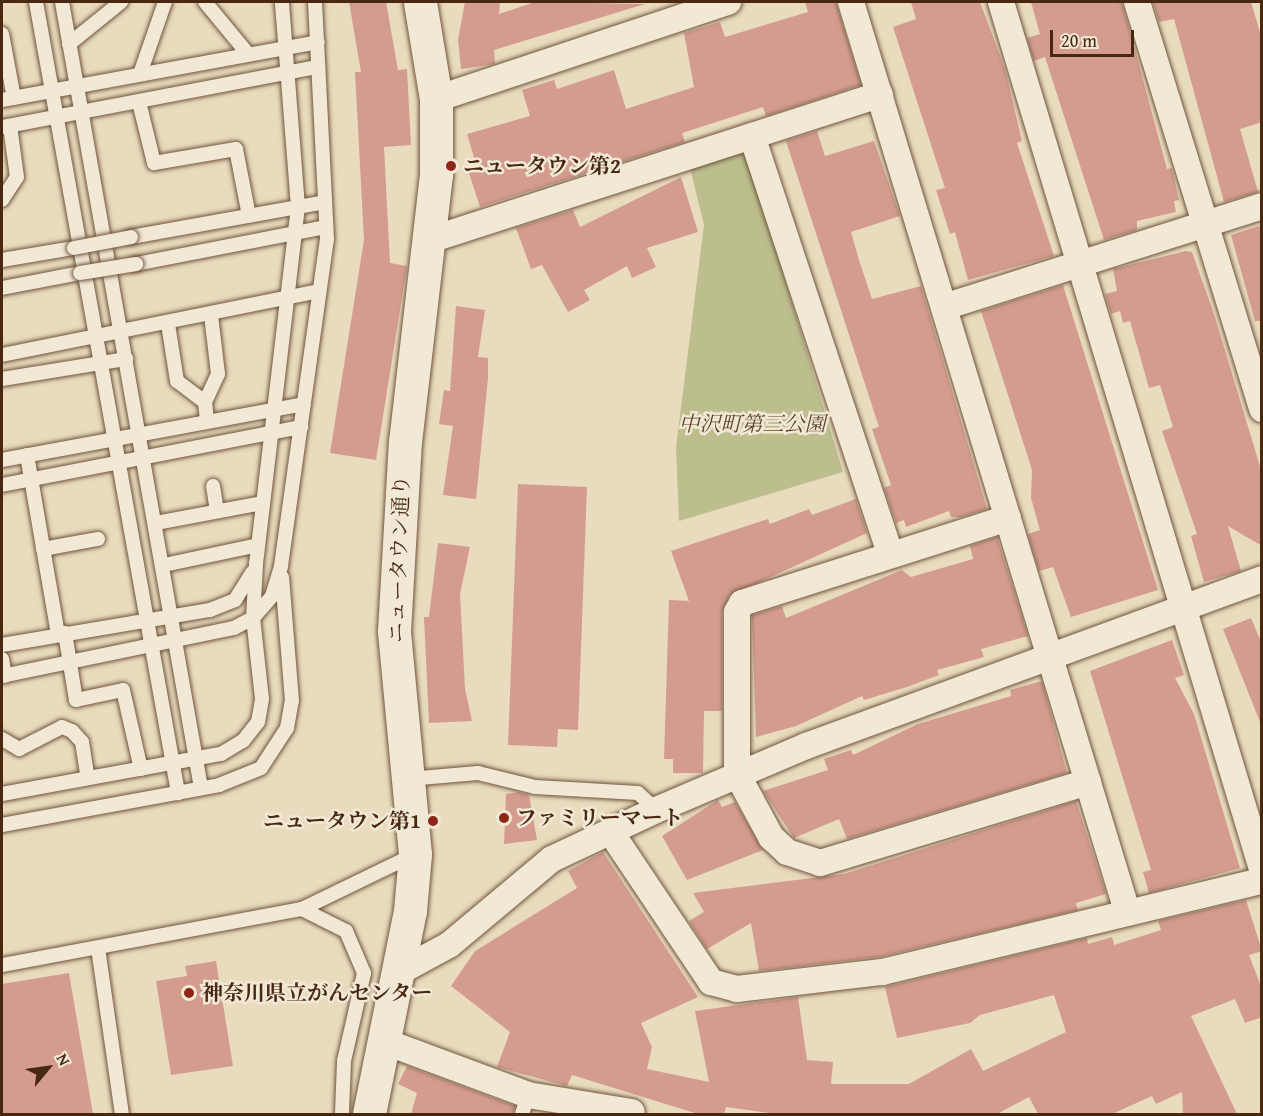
<!DOCTYPE html>
<meta charset="utf-8">
<style>
body{margin:0}
#map{position:relative;width:1263px;height:1116px;overflow:hidden;background:#e9dbbe;font-family:"Gentium Book Plus","Noto Serif JP",serif}
div>[style]{position:absolute}
[style*='--x']{left:calc(var(--x)*1px);top:calc(var(--y)*1px);width:calc(var(--w)*1px);rotate:calc(var(--a)*1deg)}
.green>*{inset:0;background:#bcbe8e}
.building>*{inset:0;background:#d49c8f}
.roads{filter:drop-shadow(0 0 2px #70553c) drop-shadow(0 0 2px #70553c)}
.service>*{height:14px;margin:-7px;padding:0 7px;transform-origin:7px;border-radius:7px;background:#f1e8d5}
.minor>*{height:26px;margin:-13px;padding:0 13px;transform-origin:13px;border-radius:13px;background:#f1e8d5}
.tertiary>*{height:33px;margin:-16.5px;padding:0 16.5px;transform-origin:16.5px;border-radius:16.5px;background:#f1e8d5}
.bridges{filter:drop-shadow(0 0 2px #70553c) drop-shadow(0 0 2px #70553c)}
.service-bridge>*{height:14px;margin:-7px;padding:0 7px;transform-origin:7px;border-radius:7px;background:#f1e8d5}
.dots>*{width:16px;height:16px;translate:-50% -50%;box-sizing:border-box;border:3px solid #f1e8d5;border-radius:50%}
span{translate:-50% -50%;white-space:nowrap;text-align:center;line-height:1.15;-webkit-text-stroke:5px #f1e8d5;paint-order:stroke}
.poi-label{font-size:21px;color:#482810;font-weight:700}
.left{translate:0 -50%;text-align:left}
.right{translate:-100% -50%;text-align:right}
.park-label{font-size:21px;color:#5f4629;font-style:italic}
.street-label{font-size:21px;color:#482810}
.frame{position:absolute;inset:0;border:3px solid #482810;pointer-events:none}
.north{position:absolute;left:18px;top:1038px;width:60px;height:60px;-webkit-text-stroke:4px #f1e8d5;paint-order:stroke;rotate:61deg;font-size:16px;font-weight:700;line-height:24px;text-align:center;color:#482810}
.north::after{content:'';display:block;margin:auto;width:21px;height:27px;background:#482810;clip-path:polygon(50% 0,100% 100%,50% 72%,0 100%)}
.scale{position:absolute;left:1050px;top:30px;width:84px;height:27px;box-sizing:border-box;border:3px solid #482810;border-top:0;padding-left:8px;font-size:18px;line-height:21px;white-space:nowrap;color:#482810;-webkit-text-stroke:4px #f1e8d5;paint-order:stroke}
</style>
<div id="map">
<div class="green">
<i style="clip-path:polygon(746px 150px,843px 472px,679px 521px,676px 447px,704px 225px,690px 168px)"></i>
</div>
<div class="building">
<i style="clip-path:polygon(349px 2px,386px 2px,398px 70px,407px 69px,411px 145px,384px 147px,390px 263px,407px 266px,376px 460px,330px 453px,364px 240px,355px 72px,361px 72px)"></i>
<i style="clip-path:polygon(465px 2px,500px 2px,499px 14px,535px 2px,645px 4px,494px 50px,495px 64px,461px 69px,458px 40px)"></i>
<i style="clip-path:polygon(805px 2px,836px 2px,861px 85px,766px 116px,763px 107px,682px 133px,685px 142px,480px 207px,467px 167px,476px 164px,467px 134px,530px 116px,522px 90px,554px 80px,557px 89px,614px 70px,626px 109px,694px 87px,684px 33px,720px 22px,725px 37px,808px 12px)"></i>
<i style="clip-path:polygon(911px 2px,980px 2px,1005px 69px,1022px 141px,1017px 143px,1054px 256px,968px 280px,955px 232px,950px 234px,936px 190px,945px 188px,893px 27px,916px 19px)"></i>
<i style="clip-path:polygon(1031px 2px,1122px 2px,1167px 169px,1172px 168px,1179px 200px,1174px 201px,1176px 212px,1137px 221px,1137px 230px,1104px 240px,1045px 57px,1034px 61px,1027px 38px,1040px 34px)"></i>
<i style="clip-path:polygon(1153px 2px,1251px 2px,1262px 39px,1262px 122px,1240px 129px,1258px 192px,1224px 202px,1174px 19px,1159px 22px)"></i>
<i style="clip-path:polygon(817px 131px,825px 156px,874px 141px,900px 216px,851px 232px,859px 260px,872px 299px,921px 286px,987px 509px,961px 517px,951px 517px,949px 511px,906px 527px,904px 520px,896px 523px,884px 488px,891px 485px,872px 429px,879px 427px,786px 141px)"></i>
<i style="clip-path:polygon(681px 177px,698px 232px,647px 248px,656px 267px,632px 278px,627px 266px,584px 290px,590px 300px,568px 312px,542px 265px,531px 269px,516px 228px,573px 210px,580px 227px)"></i>
<i style="clip-path:polygon(1262px 225px,1262px 321px,1255px 321px,1231px 235px)"></i>
<i style="clip-path:polygon(1186px 251px,1192px 252px,1214px 314px,1262px 473px,1262px 546px,1228px 526px,1241px 571px,1204px 582px,1191px 536px,1197px 534px,1162px 431px,1173px 427px,1160px 385px,1149px 388px,1130px 321px,1123px 323px,1120px 311px,1111px 314px,1105px 294px,1117px 291px,1113px 269px)"></i>
<i style="clip-path:polygon(1063px 285px,1158px 590px,1071px 617px,1053px 567px,1039px 571px,1028px 534px,1040px 530px,1031px 498px,1032px 470px,981px 311px)"></i>
<i style="clip-path:polygon(456px 306px,485px 310px,478px 357px,488px 358px,488px 378px,476px 499px,443px 495px,453px 426px,439px 424px,444px 390px,450px 391px)"></i>
<i style="clip-path:polygon(518px 484px,587px 487px,578px 730px,558px 729px,557px 747px,508px 745px)"></i>
<i style="clip-path:polygon(856px 499px,867px 533px,729px 596px,722px 612px,722px 711px,704px 711px,703px 773px,673px 773px,673px 759px,664px 759px,669px 600px,689px 601px,671px 551px,768px 519px,770px 524px,809px 509px,812px 515px)"></i>
<i style="clip-path:polygon(997px 537px,1028px 636px,981px 649px,984px 657px,937px 670px,939px 675px,907px 687px,864px 700px,862px 696px,796px 726px,756px 737px,752px 615px,782px 606px,786px 618px,902px 570px,911px 577px,973px 559px,970px 546px)"></i>
<i style="clip-path:polygon(438px 543px,470px 547px,460px 594px,465px 689px,472px 721px,429px 723px,424px 617px,429px 617px)"></i>
<i style="clip-path:polygon(1251px 618px,1262px 644px,1260px 722px,1223px 629px)"></i>
<i style="clip-path:polygon(1172px 640px,1184px 675px,1175px 678px,1194px 714px,1240px 868px,1149px 893px,1143px 872px,1151px 870px,1090px 671px)"></i>
<i style="clip-path:polygon(1042px 681px,1067px 773px,847px 839px,839px 819px,794px 838px,763px 791px,828px 770px,824px 759px,851px 750px,853px 755px,918px 724px,1011px 696px,1010px 690px)"></i>
<i style="clip-path:polygon(519px 792px,529px 795px,537px 840px,504px 844px,506px 794px)"></i>
<i style="clip-path:polygon(718px 800px,722px 807px,735px 802px,763px 850px,687px 880px,662px 836px)"></i>
<i style="clip-path:polygon(1076px 801px,1106px 894px,1076px 903px,1078px 910px,879px 957px,759px 971px,751px 923px,707px 949px,689px 921px,704px 912px,693px 893px,844px 874px)"></i>
<i style="clip-path:polygon(603px 852px,698px 997px,641px 1023px,652px 1047px,647px 1069px,709px 1082px,695px 1011px,798px 997px,807px 1060px,833px 1062px,831px 1084px,909px 1084px,971px 1049px,983px 1071px,1066px 1032px,1054px 995px,980px 1015px,970px 1023px,897px 1038px,885px 987px,1087px 938px,1088px 944px,1112px 937px,1114px 945px,1161px 930px,1158px 921px,1246px 900px,1262px 951px,1249px 955px,1262px 989px,1262px 1017px,1245px 1023px,1235px 999px,1191px 1016px,1237px 1114px,1183px 1114px,1182px 1092px,1156px 1104px,1152px 1096px,1112px 1114px,1038px 1114px,1029px 1097px,997px 1114px,777px 1114px,726px 1107px,724px 1114px,698px 1114px,572px 1075px,567px 1086px,497px 1067px,510px 1032px,451px 986px,475px 951px,577px 888px,568px 871px)"></i>
<i style="clip-path:polygon(216px 961px,233px 1066px,171px 1075px,156px 981px,187px 976px,185px 966px)"></i>
<i style="clip-path:polygon(69px 973px,93px 1114px,2px 1114px,2px 984px)"></i>
<i style="clip-path:polygon(407px 1066px,515px 1106px,513px 1114px,411px 1114px,417px 1093px,398px 1084px)"></i>
</div>
<div class="roads">
<div class="service">
<i style="--x:36;--y:2;--w:804;--a:79.82"></i>
<i style="--x:62;--y:2;--w:798;--a:79.97"></i>
<i style="--x:205;--y:2;--w:67;--a:50.4"></i>
<i style="--x:2;--y:34;--w:65;--a:79.4"></i>
<i style="--x:69;--y:44;--w:67;--a:-38.9"></i>
<i style="--x:140;--y:74;--w:76;--a:-70.9"></i>
<i style="--x:2;--y:100;--w:321;--a:-10.4"></i>
<i style="--x:139;--y:102;--w:63;--a:76.2"></i>
<i style="--x:154;--y:163;--w:83;--a:-9.7"></i>
<i style="--x:236;--y:149;--w:68;--a:79"></i>
<i style="--x:2;--y:127;--w:322;--a:-10.8"></i>
<i style="--x:2;--y:200;--w:27;--a:-57"></i>
<i style="--x:17;--y:177;--w:51;--a:-97.8"></i>
<i style="--x:131;--y:237;--w:197;--a:-10.2"></i>
<i style="--x:2;--y:260;--w:73;--a:-9.5"></i>
<i style="--x:136;--y:264;--w:194;--a:-11"></i>
<i style="--x:2;--y:288;--w:79;--a:-10.9"></i>
<i style="--x:168;--y:324;--w:58;--a:81"></i>
<i style="--x:177;--y:381;--w:35;--a:37"></i>
<i style="--x:2;--y:355;--w:323;--a:-11.4"></i>
<i style="--x:2;--y:379;--w:126;--a:-9.2"></i>
<i style="--x:207;--y:421;--w:19;--a:-96"></i>
<i style="--x:205;--y:402;--w:31;--a:-65"></i>
<i style="--x:218;--y:374;--w:59;--a:-96.8"></i>
<i style="--x:27;--y:455;--w:182;--a:80.2"></i>
<i style="--x:2;--y:460;--w:307;--a:-10.5"></i>
<i style="--x:2;--y:485;--w:305;--a:-11"></i>
<i style="--x:213;--y:486;--w:25;--a:81"></i>
<i style="--x:156;--y:523;--w:109;--a:-10.6"></i>
<i style="--x:43;--y:549;--w:56;--a:-10.3"></i>
<i style="--x:164;--y:565;--w:96;--a:-12"></i>
<i style="--x:65;--y:633;--w:68;--a:80.7"></i>
<i style="--x:76;--y:700;--w:48;--a:-12"></i>
<i style="--x:123;--y:690;--w:81;--a:77.2"></i>
<i style="--x:2;--y:645;--w:211;--a:-9.6"></i>
<i style="--x:210;--y:610;--w:27;--a:-22"></i>
<i style="--x:235;--y:600;--w:32;--a:-58"></i>
<i style="--x:2;--y:659;--w:17;--a:80"></i>
<i style="--x:2;--y:676;--w:237;--a:-11.7"></i>
<i style="--x:234;--y:628;--w:21;--a:-28"></i>
<i style="--x:253;--y:618;--w:29;--a:-49"></i>
<i style="--x:272;--y:596;--w:31;--a:-73"></i>
<i style="--x:281;--y:566;--w:330;--a:-82"></i>
<i style="--x:327;--y:239;--w:237;--a:-92.9"></i>
<i style="--x:2;--y:739;--w:20;--a:30"></i>
<i style="--x:19;--y:749;--w:48;--a:-27.1"></i>
<i style="--x:62;--y:727;--w:11;--a:22"></i>
<i style="--x:72;--y:731;--w:15;--a:48"></i>
<i style="--x:82;--y:742;--w:36;--a:81"></i>
<i style="--x:408;--y:779;--w:70;--a:-4.9"></i>
<i style="--x:478;--y:773;--w:59;--a:13.8"></i>
<i style="--x:535;--y:787;--w:103;--a:3.3"></i>
<i style="--x:638;--y:793;--w:25;--a:43"></i>
<i style="--x:2;--y:794;--w:223;--a:-10.4"></i>
<i style="--x:221;--y:754;--w:26;--a:-31"></i>
<i style="--x:243;--y:741;--w:24;--a:-52"></i>
<i style="--x:258;--y:722;--w:23;--a:-80"></i>
<i style="--x:262;--y:699;--w:81;--a:-96.3"></i>
<i style="--x:253;--y:618;--w:54;--a:-86.8"></i>
<i style="--x:256;--y:564;--w:359;--a:-83.3"></i>
<i style="--x:298;--y:207;--w:206;--a:-94.5"></i>
<i style="--x:2;--y:825;--w:221;--a:-10.4"></i>
<i style="--x:219;--y:785;--w:45;--a:-22"></i>
<i style="--x:261;--y:768;--w:48;--a:-57"></i>
<i style="--x:287;--y:728;--w:27;--a:-80"></i>
<i style="--x:292;--y:701;--w:124;--a:-94.6"></i>
<i style="--x:302;--y:909;--w:49;--a:26.6"></i>
<i style="--x:346;--y:931;--w:46;--a:66.8"></i>
<i style="--x:364;--y:973;--w:90;--a:102.8"></i>
<i style="--x:344;--y:1061;--w:53;--a:92.2"></i>
<i style="--x:98;--y:948;--w:168;--a:81.8"></i>
<i style="--x:2;--y:965;--w:305;--a:-10.6"></i>
<i style="--x:302;--y:909;--w:123;--a:-25.9"></i>
<i style="--x:522;--y:1114;--w:20;--a:-72"></i>
</div>
<div class="minor">
<i style="--x:851;--y:2;--w:950;--a:73.11"></i>
<i style="--x:1001;--y:2;--w:905;--a:73.25"></i>
<i style="--x:1137;--y:2;--w:426;--a:72.9"></i>
<i style="--x:436;--y:99;--w:308;--a:-18.4"></i>
<i style="--x:752;--y:136;--w:440;--a:71.7"></i>
<i style="--x:427;--y:241;--w:476;--a:-17.9"></i>
<i style="--x:944;--y:307;--w:334;--a:-17.6"></i>
<i style="--x:1008;--y:518;--w:279;--a:162.3"></i>
<i style="--x:742;--y:603;--w:10;--a:119"></i>
<i style="--x:737;--y:612;--w:162;--a:90"></i>
<i style="--x:737;--y:774;--w:72;--a:61.6"></i>
<i style="--x:771;--y:837;--w:22;--a:43"></i>
<i style="--x:787;--y:852;--w:35;--a:18"></i>
<i style="--x:820;--y:863;--w:280;--a:-16.8"></i>
<i style="--x:610;--y:831;--w:182;--a:56.2"></i>
<i style="--x:711;--y:982;--w:27;--a:15"></i>
<i style="--x:737;--y:989;--w:146;--a:-6.7"></i>
<i style="--x:882;--y:972;--w:391;--a:-13.5"></i>
<i style="--x:399;--y:972;--w:57;--a:-28.4"></i>
<i style="--x:449;--y:945;--w:134;--a:-39.9"></i>
<i style="--x:552;--y:859;--w:115;--a:-25.2"></i>
<i style="--x:656;--y:810;--w:163;--a:-23.1"></i>
<i style="--x:806;--y:746;--w:486;--a:-20.1"></i>
<i style="--x:383;--y:1041;--w:155;--a:20.4"></i>
<i style="--x:528;--y:1095;--w:105;--a:9.3"></i>
</div>
<div class="tertiary">
<i style="--x:369;--y:1114;--w:207;--a:-78.6"></i>
<i style="--x:410;--y:911;--w:57;--a:-85"></i>
<i style="--x:415;--y:854;--w:224;--a:-95.4"></i>
<i style="--x:394;--y:631;--w:189;--a:-86.7"></i>
<i style="--x:405;--y:442;--w:269;--a:-83.4"></i>
<i style="--x:436;--y:175;--w:76;--a:-90"></i>
<i style="--x:436;--y:99;--w:98;--a:-99.4"></i>
</div>
</div>
<div class="bridges">
<div class="service-bridge">
<i style="--x:74;--y:248;--w:58;--a:-10.9"></i>
<i style="--x:80;--y:273;--w:57;--a:-9.1"></i>
</div>
</div>
<div class="dots">
<i style="left:451px;top:166px;background:#8f2418"></i>
<i style="left:504px;top:818px;background:#8f2418"></i>
<i style="left:433px;top:821px;background:#8f2418"></i>
<i style="left:189px;top:993px;background:#8f2418"></i>
</div>
<div class="poi-label">
<span class="left" style="left:463px;top:166px">ニュータウン第2</span>
<span class="left" style="left:516px;top:818px">ファミリーマート</span>
<span class="right" style="left:421px;top:821px">ニュータウン第1</span>
<span class="left" style="left:202px;top:993px">神奈川県立がんセンター</span>
</div>
<div class="park-label">
<span style="left:752px;top:424px">中沢町第三公園</span>
</div>
<div class="street-label">
<span style="left:399px;top:559px;rotate:-88deg">ニュータウン通り</span>
</div>
<div class="frame"></div>
<div class="north">N</div>
<div class="scale">20 m</div>
</div>
